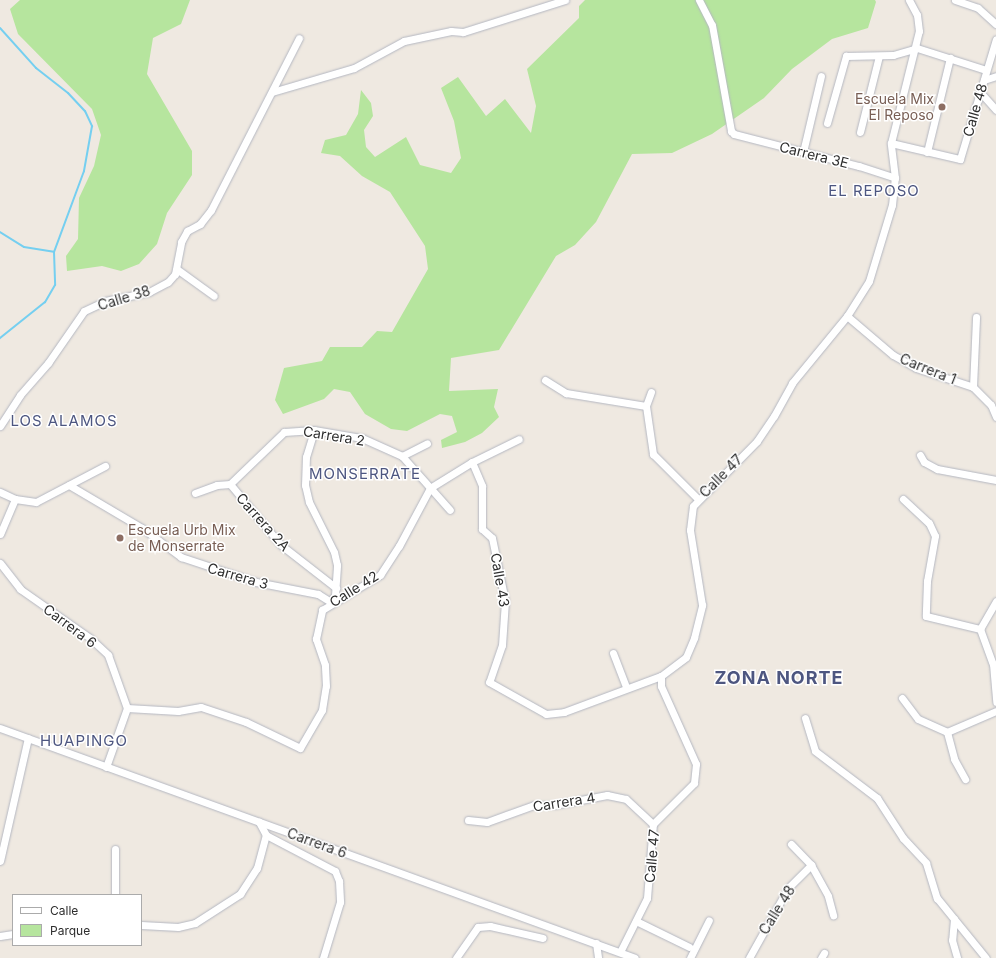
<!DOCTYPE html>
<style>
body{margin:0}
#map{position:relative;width:996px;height:958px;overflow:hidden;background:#efe9e1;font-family:Inter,sans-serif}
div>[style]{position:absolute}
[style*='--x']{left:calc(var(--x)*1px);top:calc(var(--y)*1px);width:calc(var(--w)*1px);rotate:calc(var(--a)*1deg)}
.green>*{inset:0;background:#b6e59e}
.stream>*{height:2px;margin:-1px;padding:0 1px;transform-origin:1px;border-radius:1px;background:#75cff0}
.roads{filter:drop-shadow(0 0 1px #b4b7c1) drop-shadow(0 0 1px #b4b7c1)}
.street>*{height:7px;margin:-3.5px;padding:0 3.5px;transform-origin:3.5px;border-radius:3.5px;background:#fff}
.dots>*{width:11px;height:11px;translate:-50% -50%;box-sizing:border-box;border:2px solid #fff;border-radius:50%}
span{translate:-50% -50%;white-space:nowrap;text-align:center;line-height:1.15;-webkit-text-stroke:3px #fff;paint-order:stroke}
.education-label{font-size:14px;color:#785e54}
.right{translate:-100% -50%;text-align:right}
.left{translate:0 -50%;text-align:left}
.street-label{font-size:14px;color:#2e2e2e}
.neighbourhood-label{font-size:15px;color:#4d5680;letter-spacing:1px}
.district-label{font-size:18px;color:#4d5680;font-weight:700;letter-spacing:1px}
.legend{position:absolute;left:12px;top:894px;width:130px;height:52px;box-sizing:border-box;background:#fff;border:1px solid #ababab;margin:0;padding:5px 7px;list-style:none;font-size:12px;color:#2e2e2e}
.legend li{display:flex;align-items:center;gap:8px;height:20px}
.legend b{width:20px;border:1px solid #ababab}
</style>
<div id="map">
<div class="green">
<i style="clip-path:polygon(20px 0,190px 0,181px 24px,153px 38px,147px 74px,192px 151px,192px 175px,167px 213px,157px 244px,139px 264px,121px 271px,102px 266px,67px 271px,66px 256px,78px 239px,79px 198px,94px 166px,101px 135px,92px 109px,18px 34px,10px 9px)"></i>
<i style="clip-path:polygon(585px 0,875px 0,876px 2px,868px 28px,832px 39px,792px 69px,764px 98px,712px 134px,672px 153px,632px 154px,596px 222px,575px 245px,556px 256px,499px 350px,451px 358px,449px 391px,498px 389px,494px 407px,499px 417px,482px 433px,465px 442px,442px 448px,441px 440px,457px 432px,452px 416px,440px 414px,407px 431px,391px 429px,365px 414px,350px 392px,334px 389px,324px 399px,283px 414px,275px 400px,284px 368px,322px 361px,330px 347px,362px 347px,377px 331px,392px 332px,428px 269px,425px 246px,390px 192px,362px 176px,340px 156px,321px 153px,325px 140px,346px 135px,358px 114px,361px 90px,371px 103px,373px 116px,364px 130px,366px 147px,375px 157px,406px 137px,420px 165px,451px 173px,461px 158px,454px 121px,441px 88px,458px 77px,486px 116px,505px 99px,531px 133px,536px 106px,527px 69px,579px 18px,579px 6px)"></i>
</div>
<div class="stream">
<i style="--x:0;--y:28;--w:54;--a:48"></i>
<i style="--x:36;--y:68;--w:41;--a:38"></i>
<i style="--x:68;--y:93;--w:25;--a:47"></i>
<i style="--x:85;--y:111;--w:17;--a:65"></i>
<i style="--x:92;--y:126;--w:46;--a:100.1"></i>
<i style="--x:84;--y:171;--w:86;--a:110.3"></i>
<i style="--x:54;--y:252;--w:33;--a:88"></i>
<i style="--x:55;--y:285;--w:20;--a:120"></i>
<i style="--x:45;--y:302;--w:58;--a:141.3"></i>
<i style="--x:0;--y:232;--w:28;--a:32"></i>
<i style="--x:24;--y:247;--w:30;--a:9"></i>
</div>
<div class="roads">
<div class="street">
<i style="--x:699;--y:0;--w:28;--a:63"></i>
<i style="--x:712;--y:25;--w:108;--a:79.8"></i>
<i style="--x:731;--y:131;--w:4;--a:45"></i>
<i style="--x:734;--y:134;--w:129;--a:14.4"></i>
<i style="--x:859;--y:166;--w:38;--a:18"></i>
<i style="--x:955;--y:0;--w:24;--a:19"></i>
<i style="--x:978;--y:8;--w:24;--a:42"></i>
<i style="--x:984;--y:80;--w:13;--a:-18"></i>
<i style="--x:272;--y:92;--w:85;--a:-16.3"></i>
<i style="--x:354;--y:68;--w:57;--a:-28.4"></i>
<i style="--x:404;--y:41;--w:48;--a:-12"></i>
<i style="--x:451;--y:31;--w:12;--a:5"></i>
<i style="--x:463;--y:32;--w:107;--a:-17.4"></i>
<i style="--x:980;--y:92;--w:24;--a:48"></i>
<i style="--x:827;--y:123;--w:70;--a:-74.2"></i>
<i style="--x:846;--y:56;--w:47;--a:-1.2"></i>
<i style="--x:893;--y:55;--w:25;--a:-16"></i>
<i style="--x:917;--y:48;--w:72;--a:17.7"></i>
<i style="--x:860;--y:132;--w:78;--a:-76"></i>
<i style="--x:891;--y:143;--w:71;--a:13.1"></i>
<i style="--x:960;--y:159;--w:125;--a:-73.3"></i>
<i style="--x:803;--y:152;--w:78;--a:-76.7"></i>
<i style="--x:927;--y:152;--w:97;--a:-76.3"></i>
<i style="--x:178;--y:270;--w:44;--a:35.8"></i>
<i style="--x:847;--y:316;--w:60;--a:40.3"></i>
<i style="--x:893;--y:355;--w:26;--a:29"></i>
<i style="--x:916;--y:368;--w:60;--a:18.4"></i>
<i style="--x:973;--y:387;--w:25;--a:45"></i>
<i style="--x:991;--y:405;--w:13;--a:67"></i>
<i style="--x:545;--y:380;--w:25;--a:32"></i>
<i style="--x:566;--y:393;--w:81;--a:9.2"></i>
<i style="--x:973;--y:387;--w:70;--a:-87.5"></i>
<i style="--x:651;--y:392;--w:15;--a:110"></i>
<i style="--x:646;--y:406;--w:49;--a:81.7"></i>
<i style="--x:653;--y:454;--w:64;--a:45"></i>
<i style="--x:0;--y:426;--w:37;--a:-57"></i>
<i style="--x:20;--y:395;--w:43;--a:-48.8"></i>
<i style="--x:48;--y:363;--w:63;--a:-55.3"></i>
<i style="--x:84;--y:311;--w:23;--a:-25"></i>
<i style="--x:105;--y:301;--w:45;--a:-11.6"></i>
<i style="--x:149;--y:292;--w:21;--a:-28"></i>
<i style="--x:168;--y:282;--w:11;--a:-49"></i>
<i style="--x:175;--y:274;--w:33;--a:-79"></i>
<i style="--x:181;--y:242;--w:13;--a:-61"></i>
<i style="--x:187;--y:231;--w:15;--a:-28"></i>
<i style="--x:200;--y:224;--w:18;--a:-52"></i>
<i style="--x:211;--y:210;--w:193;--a:-62.9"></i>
<i style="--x:920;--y:455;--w:8;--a:60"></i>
<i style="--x:924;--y:462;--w:15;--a:28"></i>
<i style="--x:937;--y:469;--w:60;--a:10.6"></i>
<i style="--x:402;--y:456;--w:28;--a:-27"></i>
<i style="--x:472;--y:462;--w:26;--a:67"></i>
<i style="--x:482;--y:486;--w:43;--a:90"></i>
<i style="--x:482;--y:529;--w:13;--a:42"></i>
<i style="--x:492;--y:538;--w:64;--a:78.3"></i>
<i style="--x:505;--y:601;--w:44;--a:93.9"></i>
<i style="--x:502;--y:645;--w:39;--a:109"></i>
<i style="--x:489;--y:682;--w:65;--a:29.3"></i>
<i style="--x:546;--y:714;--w:18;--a:-6"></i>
<i style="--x:564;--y:712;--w:103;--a:-20.4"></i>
<i style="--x:230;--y:484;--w:80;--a:50.1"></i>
<i style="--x:281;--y:545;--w:70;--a:38"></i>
<i style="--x:69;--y:485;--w:85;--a:30.5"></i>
<i style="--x:142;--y:528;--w:49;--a:36.6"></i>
<i style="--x:181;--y:557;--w:79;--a:18.4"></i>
<i style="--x:256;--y:582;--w:63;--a:11"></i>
<i style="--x:318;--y:594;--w:15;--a:32"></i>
<i style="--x:331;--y:602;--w:8;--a:-60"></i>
<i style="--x:335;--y:595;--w:30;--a:-86"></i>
<i style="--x:337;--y:565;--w:13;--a:-103"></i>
<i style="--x:334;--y:552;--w:56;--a:-116.6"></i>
<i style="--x:309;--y:502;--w:17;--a:-103"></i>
<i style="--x:305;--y:485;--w:28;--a:-88"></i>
<i style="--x:306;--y:457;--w:28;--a:-73"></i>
<i style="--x:0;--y:492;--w:17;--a:25"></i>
<i style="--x:15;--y:499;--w:38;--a:113"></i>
<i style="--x:195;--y:493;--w:23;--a:-20"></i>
<i style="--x:217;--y:485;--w:13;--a:-4"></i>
<i style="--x:230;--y:484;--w:75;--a:-43.9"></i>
<i style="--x:284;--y:432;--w:30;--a:-4"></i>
<i style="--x:314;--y:430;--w:49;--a:9.5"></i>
<i style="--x:362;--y:438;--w:44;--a:24.2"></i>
<i style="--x:402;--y:456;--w:72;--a:48.4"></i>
<i style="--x:15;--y:499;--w:21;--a:8"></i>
<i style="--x:36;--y:502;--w:78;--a:-27.6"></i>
<i style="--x:903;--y:499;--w:35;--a:43"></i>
<i style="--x:929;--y:523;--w:14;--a:65"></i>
<i style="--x:935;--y:536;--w:46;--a:100.1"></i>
<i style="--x:927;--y:581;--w:35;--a:92"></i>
<i style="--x:926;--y:616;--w:56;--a:13.5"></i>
<i style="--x:0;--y:563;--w:33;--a:52"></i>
<i style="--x:20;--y:589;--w:85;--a:35"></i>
<i style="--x:90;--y:638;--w:25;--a:43"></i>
<i style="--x:108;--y:655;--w:56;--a:70.3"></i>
<i style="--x:127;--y:708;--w:51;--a:3.4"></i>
<i style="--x:178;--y:711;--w:23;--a:-10"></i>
<i style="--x:201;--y:707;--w:47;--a:18.4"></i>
<i style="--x:246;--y:722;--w:60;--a:25.7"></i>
<i style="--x:300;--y:748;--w:44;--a:-59.9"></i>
<i style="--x:322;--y:710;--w:24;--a:-81"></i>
<i style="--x:326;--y:686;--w:21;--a:-93"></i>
<i style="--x:325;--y:665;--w:28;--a:-109"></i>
<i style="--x:316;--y:639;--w:30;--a:-78"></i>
<i style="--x:322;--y:610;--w:68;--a:-31.1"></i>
<i style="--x:380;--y:575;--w:35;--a:-57"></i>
<i style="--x:399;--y:546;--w:66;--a:-61.9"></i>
<i style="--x:430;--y:488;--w:49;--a:-31.8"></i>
<i style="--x:472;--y:462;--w:52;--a:-26.1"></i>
<i style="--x:980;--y:629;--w:37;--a:70"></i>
<i style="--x:993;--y:664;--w:38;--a:85"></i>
<i style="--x:980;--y:629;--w:32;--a:-60"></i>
<i style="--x:613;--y:653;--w:36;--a:69"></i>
<i style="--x:902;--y:698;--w:26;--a:53"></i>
<i style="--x:918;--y:719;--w:32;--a:24"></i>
<i style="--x:805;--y:718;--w:34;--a:73"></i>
<i style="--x:815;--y:751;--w:78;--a:37.2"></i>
<i style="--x:877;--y:798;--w:48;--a:57"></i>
<i style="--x:903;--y:838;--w:34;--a:47"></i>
<i style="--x:926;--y:863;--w:37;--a:73"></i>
<i style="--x:937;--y:898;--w:77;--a:50.8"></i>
<i style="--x:0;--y:728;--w:675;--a:19.91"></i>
<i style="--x:947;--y:732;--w:53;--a:-23.2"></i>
<i style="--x:947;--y:732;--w:28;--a:75"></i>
<i style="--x:954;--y:759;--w:23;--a:61"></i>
<i style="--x:106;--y:767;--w:63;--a:-70.4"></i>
<i style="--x:468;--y:820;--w:19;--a:6"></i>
<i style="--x:487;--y:822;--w:50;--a:-19.9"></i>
<i style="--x:534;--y:805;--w:20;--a:0"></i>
<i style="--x:554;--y:805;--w:54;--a:-10.7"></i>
<i style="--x:607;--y:795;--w:19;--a:12"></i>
<i style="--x:626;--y:799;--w:37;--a:43"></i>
<i style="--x:266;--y:835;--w:78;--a:27.6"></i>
<i style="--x:335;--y:871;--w:11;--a:68"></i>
<i style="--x:339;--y:881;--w:21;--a:87"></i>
<i style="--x:340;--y:902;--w:59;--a:106.9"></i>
<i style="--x:791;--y:844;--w:29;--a:46"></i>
<i style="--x:811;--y:865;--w:35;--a:61"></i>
<i style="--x:828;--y:896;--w:20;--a:75"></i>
<i style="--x:115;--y:849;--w:46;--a:90"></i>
<i style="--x:0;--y:861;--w:126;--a:-77.2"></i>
<i style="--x:954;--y:919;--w:21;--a:95"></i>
<i style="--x:952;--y:940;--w:19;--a:74"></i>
<i style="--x:636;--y:921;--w:59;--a:26.1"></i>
<i style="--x:141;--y:925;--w:37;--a:3"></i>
<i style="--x:178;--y:927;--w:17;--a:-13"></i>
<i style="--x:195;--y:923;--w:54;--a:-32.8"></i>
<i style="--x:240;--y:894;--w:31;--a:-57"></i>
<i style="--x:257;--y:868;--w:34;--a:-75"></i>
<i style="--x:266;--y:835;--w:15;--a:-118"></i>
<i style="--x:0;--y:936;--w:13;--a:-9"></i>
<i style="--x:596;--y:943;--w:15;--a:82"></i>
<i style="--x:620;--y:952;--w:60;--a:-63.4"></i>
<i style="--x:647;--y:898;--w:74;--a:-85.4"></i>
<i style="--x:653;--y:824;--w:58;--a:-45"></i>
<i style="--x:694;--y:783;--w:19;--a:-84"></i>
<i style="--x:696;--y:764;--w:85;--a:-114.2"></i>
<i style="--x:661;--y:686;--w:10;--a:-90"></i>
<i style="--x:661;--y:676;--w:31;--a:-37"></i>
<i style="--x:686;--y:657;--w:21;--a:-67"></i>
<i style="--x:694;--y:638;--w:34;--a:-76"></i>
<i style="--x:702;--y:605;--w:76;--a:-99.1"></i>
<i style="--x:690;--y:530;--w:24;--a:-83"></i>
<i style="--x:693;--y:506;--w:91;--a:-45.4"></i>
<i style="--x:757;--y:441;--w:30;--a:-56"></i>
<i style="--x:774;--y:416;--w:38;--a:-61"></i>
<i style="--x:792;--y:383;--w:87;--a:-50.6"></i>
<i style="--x:847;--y:316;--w:41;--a:-57.8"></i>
<i style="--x:869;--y:281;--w:79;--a:-73.2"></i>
<i style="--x:892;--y:205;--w:27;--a:-84"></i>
<i style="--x:895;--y:178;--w:35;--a:-97"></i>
<i style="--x:891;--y:143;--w:115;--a:-76"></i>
<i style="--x:919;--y:31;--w:16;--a:-97"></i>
<i style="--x:917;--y:15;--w:17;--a:-118"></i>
<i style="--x:456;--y:958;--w:38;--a:-55"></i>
<i style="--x:478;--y:927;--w:12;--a:-5"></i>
<i style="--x:490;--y:926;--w:54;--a:12.8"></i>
<i style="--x:690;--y:958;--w:42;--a:-63.4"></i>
<i style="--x:749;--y:958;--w:80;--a:-60.9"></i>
<i style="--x:788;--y:888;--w:33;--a:-45"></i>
<i style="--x:821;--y:958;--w:6;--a:-59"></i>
</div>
</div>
<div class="dots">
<i style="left:942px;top:107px;background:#8d6e63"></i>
<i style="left:120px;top:538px;background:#8d6e63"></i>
</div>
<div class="education-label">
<span class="right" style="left:934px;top:107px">Escuela Mix<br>El Reposo</span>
<span class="left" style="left:128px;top:538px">Escuela Urb Mix<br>de Monserrate</span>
</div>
<div class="street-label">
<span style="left:975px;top:110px;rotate:-74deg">Calle 48</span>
<span style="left:814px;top:155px;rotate:14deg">Carrera 3E</span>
<span style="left:124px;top:298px;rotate:-17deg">Calle 38</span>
<span style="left:928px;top:369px;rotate:22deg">Carrera 1</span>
<span style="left:334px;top:436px;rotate:9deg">Carrera 2</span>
<span style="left:721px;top:476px;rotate:-45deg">Calle 47</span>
<span style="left:263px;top:522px;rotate:48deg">Carrera 2A</span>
<span style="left:238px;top:576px;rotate:16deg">Carrera 3</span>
<span style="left:500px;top:580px;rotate:80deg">Calle 43</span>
<span style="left:354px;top:589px;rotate:-32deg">Calle 42</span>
<span style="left:70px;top:626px;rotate:37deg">Carrera 6</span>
<span style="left:564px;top:802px;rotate:-9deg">Carrera 4</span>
<span style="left:317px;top:843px;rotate:20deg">Carrera 6</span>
<span style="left:652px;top:856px;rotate:-85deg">Calle 47</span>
<span style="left:777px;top:910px;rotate:-58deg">Calle 48</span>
</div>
<div class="neighbourhood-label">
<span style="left:874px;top:191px">EL REPOSO</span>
<span style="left:64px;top:421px">LOS ALAMOS</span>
<span style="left:365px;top:474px">MONSERRATE</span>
<span style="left:84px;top:741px">HUAPINGO</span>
</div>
<div class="district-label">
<span style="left:779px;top:678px">ZONA NORTE</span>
</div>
<ul class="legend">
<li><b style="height:5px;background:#fff"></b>Calle</li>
<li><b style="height:11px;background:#b6e59e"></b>Parque</li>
</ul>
</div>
